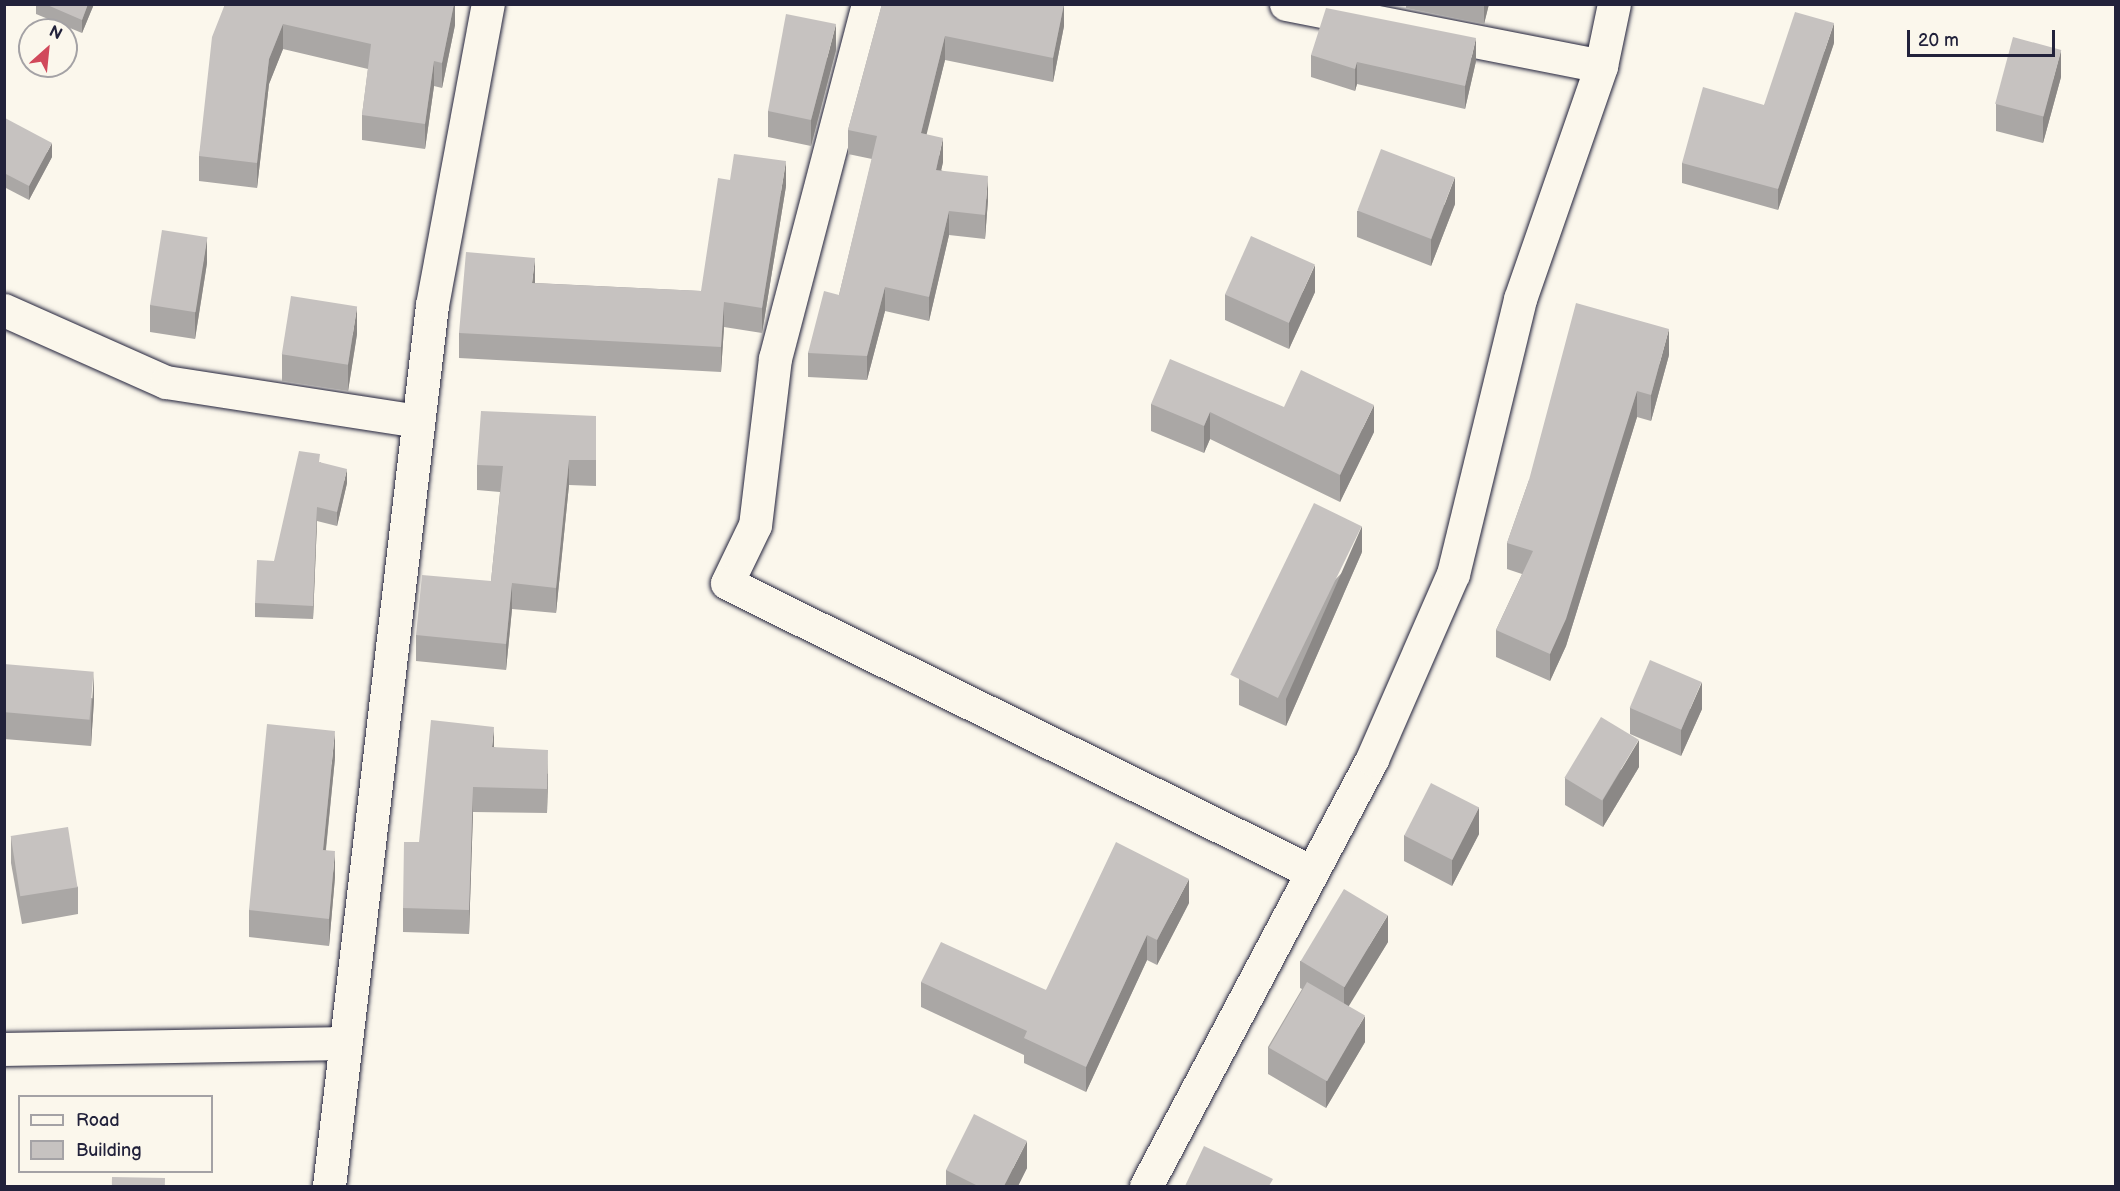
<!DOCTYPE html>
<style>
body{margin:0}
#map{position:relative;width:2120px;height:1191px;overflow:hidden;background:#fbf7ec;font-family:"Balsamiq Sans",sans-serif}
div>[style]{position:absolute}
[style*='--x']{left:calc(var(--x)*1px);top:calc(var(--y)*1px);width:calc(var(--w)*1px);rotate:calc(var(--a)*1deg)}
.roads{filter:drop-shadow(0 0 2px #22223b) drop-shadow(0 0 2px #22223b)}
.minor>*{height:33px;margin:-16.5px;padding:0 16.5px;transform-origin:16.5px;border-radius:16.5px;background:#fbf7ec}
.wall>*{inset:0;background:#aaa7a5}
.shaded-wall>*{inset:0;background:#8b8886}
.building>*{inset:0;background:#c6c2c0;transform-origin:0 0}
span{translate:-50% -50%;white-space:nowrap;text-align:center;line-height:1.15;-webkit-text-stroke:4.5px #fbf7ec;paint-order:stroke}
.frame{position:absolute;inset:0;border:6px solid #22223b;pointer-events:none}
.legend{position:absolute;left:18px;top:1095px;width:195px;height:78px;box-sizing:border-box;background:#fbf7ec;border:2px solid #a4a2a5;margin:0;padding:8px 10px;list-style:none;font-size:18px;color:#22223b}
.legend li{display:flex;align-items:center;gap:12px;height:30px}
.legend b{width:30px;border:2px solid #a4a2a5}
.north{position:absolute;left:18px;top:18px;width:60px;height:60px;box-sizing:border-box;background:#fbf7ec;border:2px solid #a4a2a5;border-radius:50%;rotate:27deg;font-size:16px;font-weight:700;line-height:24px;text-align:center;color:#22223b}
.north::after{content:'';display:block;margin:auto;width:21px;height:27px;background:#d1495b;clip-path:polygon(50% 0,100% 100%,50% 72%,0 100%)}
.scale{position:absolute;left:1907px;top:30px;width:148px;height:27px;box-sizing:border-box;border:3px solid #22223b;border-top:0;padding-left:8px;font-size:18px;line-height:21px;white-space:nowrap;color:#22223b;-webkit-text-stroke:4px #fbf7ec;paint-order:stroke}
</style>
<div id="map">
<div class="roads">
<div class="minor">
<i style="--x:868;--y:4;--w:366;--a:104.7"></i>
<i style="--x:775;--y:358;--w:168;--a:96.8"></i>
<i style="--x:755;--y:525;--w:64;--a:115.8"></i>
<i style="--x:727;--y:583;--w:652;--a:26.29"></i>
<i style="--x:1286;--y:4;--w:321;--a:11.1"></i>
<i style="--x:4;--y:310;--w:177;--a:24"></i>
<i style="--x:166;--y:382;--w:255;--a:8.8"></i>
<i style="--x:4;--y:1049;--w:341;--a:-1"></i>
<i style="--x:329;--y:1186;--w:887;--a:-83.33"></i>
<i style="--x:432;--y:305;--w:306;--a:-79.5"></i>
<i style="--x:1146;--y:1186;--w:483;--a:-62.1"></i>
<i style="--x:1372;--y:759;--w:202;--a:-66.4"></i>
<i style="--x:1453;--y:574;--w:283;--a:-76.3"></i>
<i style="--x:1520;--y:299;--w:247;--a:-70.8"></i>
<i style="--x:1601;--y:66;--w:63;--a:-78.2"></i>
</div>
</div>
<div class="wall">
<i style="clip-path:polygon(36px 4px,94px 4px,82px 33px,36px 14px)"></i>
<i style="clip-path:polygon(225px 4px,455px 4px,455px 25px,442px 88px,434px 86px,425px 149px,362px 140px,362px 115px,368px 69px,283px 49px,269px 84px,257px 188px,199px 181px,199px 156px)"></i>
<i style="clip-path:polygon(882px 4px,1064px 4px,1064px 26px,1053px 82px,945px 60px,926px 134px,943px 162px,941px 170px,988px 200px,985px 239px,949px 235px,929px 321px,885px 311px,867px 380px,808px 377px,808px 353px,839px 295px,872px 159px,848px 154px,848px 130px)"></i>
<i style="clip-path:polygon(1406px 4px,1489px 4px,1484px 24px,1406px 8px)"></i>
<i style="clip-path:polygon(1834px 43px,1778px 210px,1682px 183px,1682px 163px,1764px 105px)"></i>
<i style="clip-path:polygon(836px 50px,811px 146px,768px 137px,768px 111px)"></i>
<i style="clip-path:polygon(1311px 55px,1476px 61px,1465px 109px,1357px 84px,1355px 91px,1311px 77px)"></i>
<i style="clip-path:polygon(2061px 77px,2043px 143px,1996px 131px,1996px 104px)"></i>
<i style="clip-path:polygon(4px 119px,52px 157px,29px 200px,4px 187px)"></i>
<i style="clip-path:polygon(786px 186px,762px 333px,724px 327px,721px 372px,459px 358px,459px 333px,535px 283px,701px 291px)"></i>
<i style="clip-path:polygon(1455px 204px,1431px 266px,1357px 237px,1357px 211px)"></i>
<i style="clip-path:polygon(207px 263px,195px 339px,150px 332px,150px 305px)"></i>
<i style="clip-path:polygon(1315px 292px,1289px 349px,1225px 320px,1225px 294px)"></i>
<i style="clip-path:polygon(357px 334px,348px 391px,282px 381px,282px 354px)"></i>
<i style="clip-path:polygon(1669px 355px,1651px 421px,1637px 417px,1566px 646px,1550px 681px,1496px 657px,1496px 630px,1522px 574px,1507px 569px,1507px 543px,1529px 480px)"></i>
<i style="clip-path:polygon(1151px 404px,1284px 407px,1374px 432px,1340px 502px,1210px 439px,1204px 453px,1151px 431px)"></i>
<i style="clip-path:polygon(596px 416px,596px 486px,569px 485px,556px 613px,512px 609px,506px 670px,416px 661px,416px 635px,491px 581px,500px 492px,477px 490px,477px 465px)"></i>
<i style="clip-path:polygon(320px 462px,347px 483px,337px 526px,317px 521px,313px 619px,255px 617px,255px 603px)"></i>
<i style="clip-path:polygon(1362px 552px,1286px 726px,1239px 705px,1239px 679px)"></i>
<i style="clip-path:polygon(4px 664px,94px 699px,91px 746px,4px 739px)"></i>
<i style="clip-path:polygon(1630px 708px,1702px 709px,1681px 756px,1630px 734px)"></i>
<i style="clip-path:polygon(494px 747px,548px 774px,547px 813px,473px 812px,469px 934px,403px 932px,403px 908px)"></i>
<i style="clip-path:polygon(335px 758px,326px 850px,335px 877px,329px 946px,249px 937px,249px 910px)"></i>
<i style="clip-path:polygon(1639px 767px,1603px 827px,1565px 805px,1565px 778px)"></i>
<i style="clip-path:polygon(1479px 834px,1452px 886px,1404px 861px,1404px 835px)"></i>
<i style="clip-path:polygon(11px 836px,78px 887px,78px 914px,22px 924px,11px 863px)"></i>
<i style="clip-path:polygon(1189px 903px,1157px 965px,1147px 960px,1086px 1092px,1024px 1063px,1024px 1055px,921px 1007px,921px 982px,1046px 990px)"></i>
<i style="clip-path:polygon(1388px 942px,1348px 1006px,1365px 1042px,1326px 1108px,1268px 1074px,1268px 1047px,1302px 989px,1300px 988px,1300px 961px)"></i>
<i style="clip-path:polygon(1027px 1168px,1018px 1186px,946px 1186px,946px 1170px)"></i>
</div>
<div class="shaded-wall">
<i style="clip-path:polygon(88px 4px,94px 4px,82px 33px,82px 20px)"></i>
<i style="clip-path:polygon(454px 4px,455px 4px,455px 25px,442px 88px,442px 63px)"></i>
<i style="clip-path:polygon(1064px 4px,1064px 26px,1053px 82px,1053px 58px)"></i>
<i style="clip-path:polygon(1484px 4px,1489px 4px,1484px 24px)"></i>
<i style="clip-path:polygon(1834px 23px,1834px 43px,1778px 210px,1778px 189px)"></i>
<i style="clip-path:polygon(283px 24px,283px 49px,269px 84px,257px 188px,257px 163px,269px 59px)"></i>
<i style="clip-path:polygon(836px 24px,836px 50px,811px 146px,811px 120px)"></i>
<i style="clip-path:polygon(945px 36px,945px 60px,921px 157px,921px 133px)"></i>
<i style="clip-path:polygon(1476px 38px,1476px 61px,1465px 109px,1465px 86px)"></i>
<i style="clip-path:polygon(2061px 50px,2061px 77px,2043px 143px,2043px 117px)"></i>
<i style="clip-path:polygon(434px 61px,434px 86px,425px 149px,425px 124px)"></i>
<i style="clip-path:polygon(1357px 62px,1357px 84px,1355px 91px,1355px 69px)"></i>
<i style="clip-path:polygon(943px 138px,943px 162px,936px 194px,936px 170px)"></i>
<i style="clip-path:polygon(52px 143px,52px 157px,29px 200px,29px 186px)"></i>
<i style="clip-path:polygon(786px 161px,786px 186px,762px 333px,762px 308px)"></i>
<i style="clip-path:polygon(988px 176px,988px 200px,985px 239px,985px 215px)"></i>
<i style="clip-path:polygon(1455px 177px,1455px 204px,1431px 266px,1431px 240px)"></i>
<i style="clip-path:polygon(949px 211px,949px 235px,929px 321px,929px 297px)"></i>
<i style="clip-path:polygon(207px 237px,207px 263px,195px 339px,195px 312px)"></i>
<i style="clip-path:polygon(535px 258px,535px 283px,532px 308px,532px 283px)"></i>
<i style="clip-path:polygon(1315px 265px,1315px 292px,1289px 349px,1289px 322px)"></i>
<i style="clip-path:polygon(885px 287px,885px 311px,867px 380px,867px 356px)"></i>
<i style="clip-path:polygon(724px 302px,724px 327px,721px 372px,721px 347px)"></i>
<i style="clip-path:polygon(357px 307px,357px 334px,348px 391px,348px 365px)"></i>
<i style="clip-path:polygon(1669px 329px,1669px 355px,1651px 421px,1651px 395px)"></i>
<i style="clip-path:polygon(1637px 391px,1637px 417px,1566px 646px,1550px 681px,1550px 654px)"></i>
<i style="clip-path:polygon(1374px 405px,1374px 432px,1340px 502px,1340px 475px)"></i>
<i style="clip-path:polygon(1210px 412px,1210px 439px,1204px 453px,1204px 426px)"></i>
<i style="clip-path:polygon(569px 460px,569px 485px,556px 613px,556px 588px)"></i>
<i style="clip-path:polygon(347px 469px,347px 483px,337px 526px,337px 512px)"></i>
<i style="clip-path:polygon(317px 507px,317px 521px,313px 619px,313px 606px)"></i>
<i style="clip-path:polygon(1362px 526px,1362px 552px,1286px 726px,1286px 699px)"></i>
<i style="clip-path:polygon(512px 583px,512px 609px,506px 670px,506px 644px)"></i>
<i style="clip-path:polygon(94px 672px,94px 699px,91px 746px,91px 720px)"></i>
<i style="clip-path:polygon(1702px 682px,1702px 709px,1681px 756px,1681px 730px)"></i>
<i style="clip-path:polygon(494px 727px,494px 752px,492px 747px)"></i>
<i style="clip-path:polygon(335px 731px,335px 758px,323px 876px,323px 850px)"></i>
<i style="clip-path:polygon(1639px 740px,1639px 767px,1603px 827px,1603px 800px)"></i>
<i style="clip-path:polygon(548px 750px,548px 774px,547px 813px,547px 789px)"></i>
<i style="clip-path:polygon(473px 787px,473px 812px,469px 934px,469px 910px)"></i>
<i style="clip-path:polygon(1479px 807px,1479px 834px,1452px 886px,1452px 859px)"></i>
<i style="clip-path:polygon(335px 851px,335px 877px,329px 946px,329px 919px)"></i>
<i style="clip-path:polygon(1189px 879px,1189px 903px,1157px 965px,1157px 940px)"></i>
<i style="clip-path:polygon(1388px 915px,1388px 942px,1344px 1014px,1344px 987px)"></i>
<i style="clip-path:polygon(1147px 935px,1147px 960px,1086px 1092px,1086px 1067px)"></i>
<i style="clip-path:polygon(1365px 1016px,1365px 1042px,1326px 1108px,1326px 1081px)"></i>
<i style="clip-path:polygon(1027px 1141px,1027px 1168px,1018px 1186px,1004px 1186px)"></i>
</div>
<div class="building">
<i style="clip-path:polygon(45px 4px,88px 4px,82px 20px)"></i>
<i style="clip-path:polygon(225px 4px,454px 4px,442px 63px,434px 61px,425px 124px,362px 115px,371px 44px,283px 24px,269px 59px,257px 163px,199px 156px,212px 37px)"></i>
<i style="clip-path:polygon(882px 4px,1064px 4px,1053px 58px,945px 36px,921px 133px,943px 138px,936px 170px,988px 176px,985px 215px,949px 211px,929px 297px,885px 287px,867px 356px,808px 353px,824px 291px,839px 295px,877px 136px,848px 130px)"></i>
<i style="clip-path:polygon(1326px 8px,1476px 38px,1465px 86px,1357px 62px,1355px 69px,1311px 55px)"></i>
<i style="clip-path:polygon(1795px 12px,1834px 23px,1778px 189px,1682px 163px,1703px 87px,1764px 105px)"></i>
<i style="clip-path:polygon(786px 14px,836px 24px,811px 120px,768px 111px)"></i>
<i style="left:2013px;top:37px;width:50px;height:69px;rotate:15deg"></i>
<i style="clip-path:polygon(5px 118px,52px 143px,29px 186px,4px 173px)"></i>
<i style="left:1381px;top:149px;width:79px;height:66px;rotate:21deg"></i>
<i style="clip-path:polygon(734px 154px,786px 161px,762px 308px,724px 302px,721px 347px,459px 333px,466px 252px,535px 258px,532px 283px,701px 291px,718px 178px,730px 180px)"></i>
<i style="left:162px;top:230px;width:46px;height:76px;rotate:9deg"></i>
<i style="left:1251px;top:236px;width:70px;height:64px;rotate:24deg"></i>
<i style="left:291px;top:296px;width:67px;height:59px;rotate:9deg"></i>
<i style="clip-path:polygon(1576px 303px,1669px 329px,1651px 395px,1637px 391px,1566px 619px,1550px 654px,1496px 630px,1533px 551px,1507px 543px,1529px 480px)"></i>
<i style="clip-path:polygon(1170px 359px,1284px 407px,1301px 370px,1374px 405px,1340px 475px,1210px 412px,1204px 426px,1151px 404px)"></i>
<i style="clip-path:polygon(481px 411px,596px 416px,596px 460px,569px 460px,556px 588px,512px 583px,506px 644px,416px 635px,422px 575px,491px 581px,503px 466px,477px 465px)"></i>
<i style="clip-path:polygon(299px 451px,320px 454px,319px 462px,347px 469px,337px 512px,317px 507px,313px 606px,255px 603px,257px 560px,274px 561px)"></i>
<i style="left:1314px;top:503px;width:53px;height:191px;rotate:26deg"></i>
<i style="left:1650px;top:660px;width:56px;height:52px;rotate:23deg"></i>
<i style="left:4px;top:664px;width:90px;height:48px;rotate:5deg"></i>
<i style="left:1601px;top:717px;width:44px;height:71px;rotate:31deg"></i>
<i style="clip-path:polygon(431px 720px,494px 727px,492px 747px,548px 750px,547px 789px,473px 787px,469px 910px,403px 908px,404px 842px,419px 842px)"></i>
<i style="clip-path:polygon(267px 724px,335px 731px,323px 850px,335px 851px,329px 919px,249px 910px)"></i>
<i style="left:1431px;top:783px;width:54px;height:59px;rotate:27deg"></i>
<i style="left:68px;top:827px;width:61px;height:58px;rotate:81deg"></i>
<i style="clip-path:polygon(1116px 842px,1189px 879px,1157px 940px,1147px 935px,1086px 1067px,1024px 1038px,1027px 1031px,921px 982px,941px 942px,1046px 990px)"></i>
<i style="left:1344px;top:889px;width:51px;height:84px;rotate:31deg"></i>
<i style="left:1307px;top:982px;width:67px;height:76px;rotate:30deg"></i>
<i style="clip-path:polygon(974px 1114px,1027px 1141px,1004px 1186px,978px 1186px,946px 1170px)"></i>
<i style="clip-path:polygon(1204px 1146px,1273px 1179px,1269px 1186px,1185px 1186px)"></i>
<i style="left:112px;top:1177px;width:53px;height:9px;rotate:1deg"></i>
</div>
<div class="frame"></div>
<ul class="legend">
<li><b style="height:8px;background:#fbf7ec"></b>Road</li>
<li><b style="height:16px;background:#c6c2c0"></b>Building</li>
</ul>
<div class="north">N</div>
<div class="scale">20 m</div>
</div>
